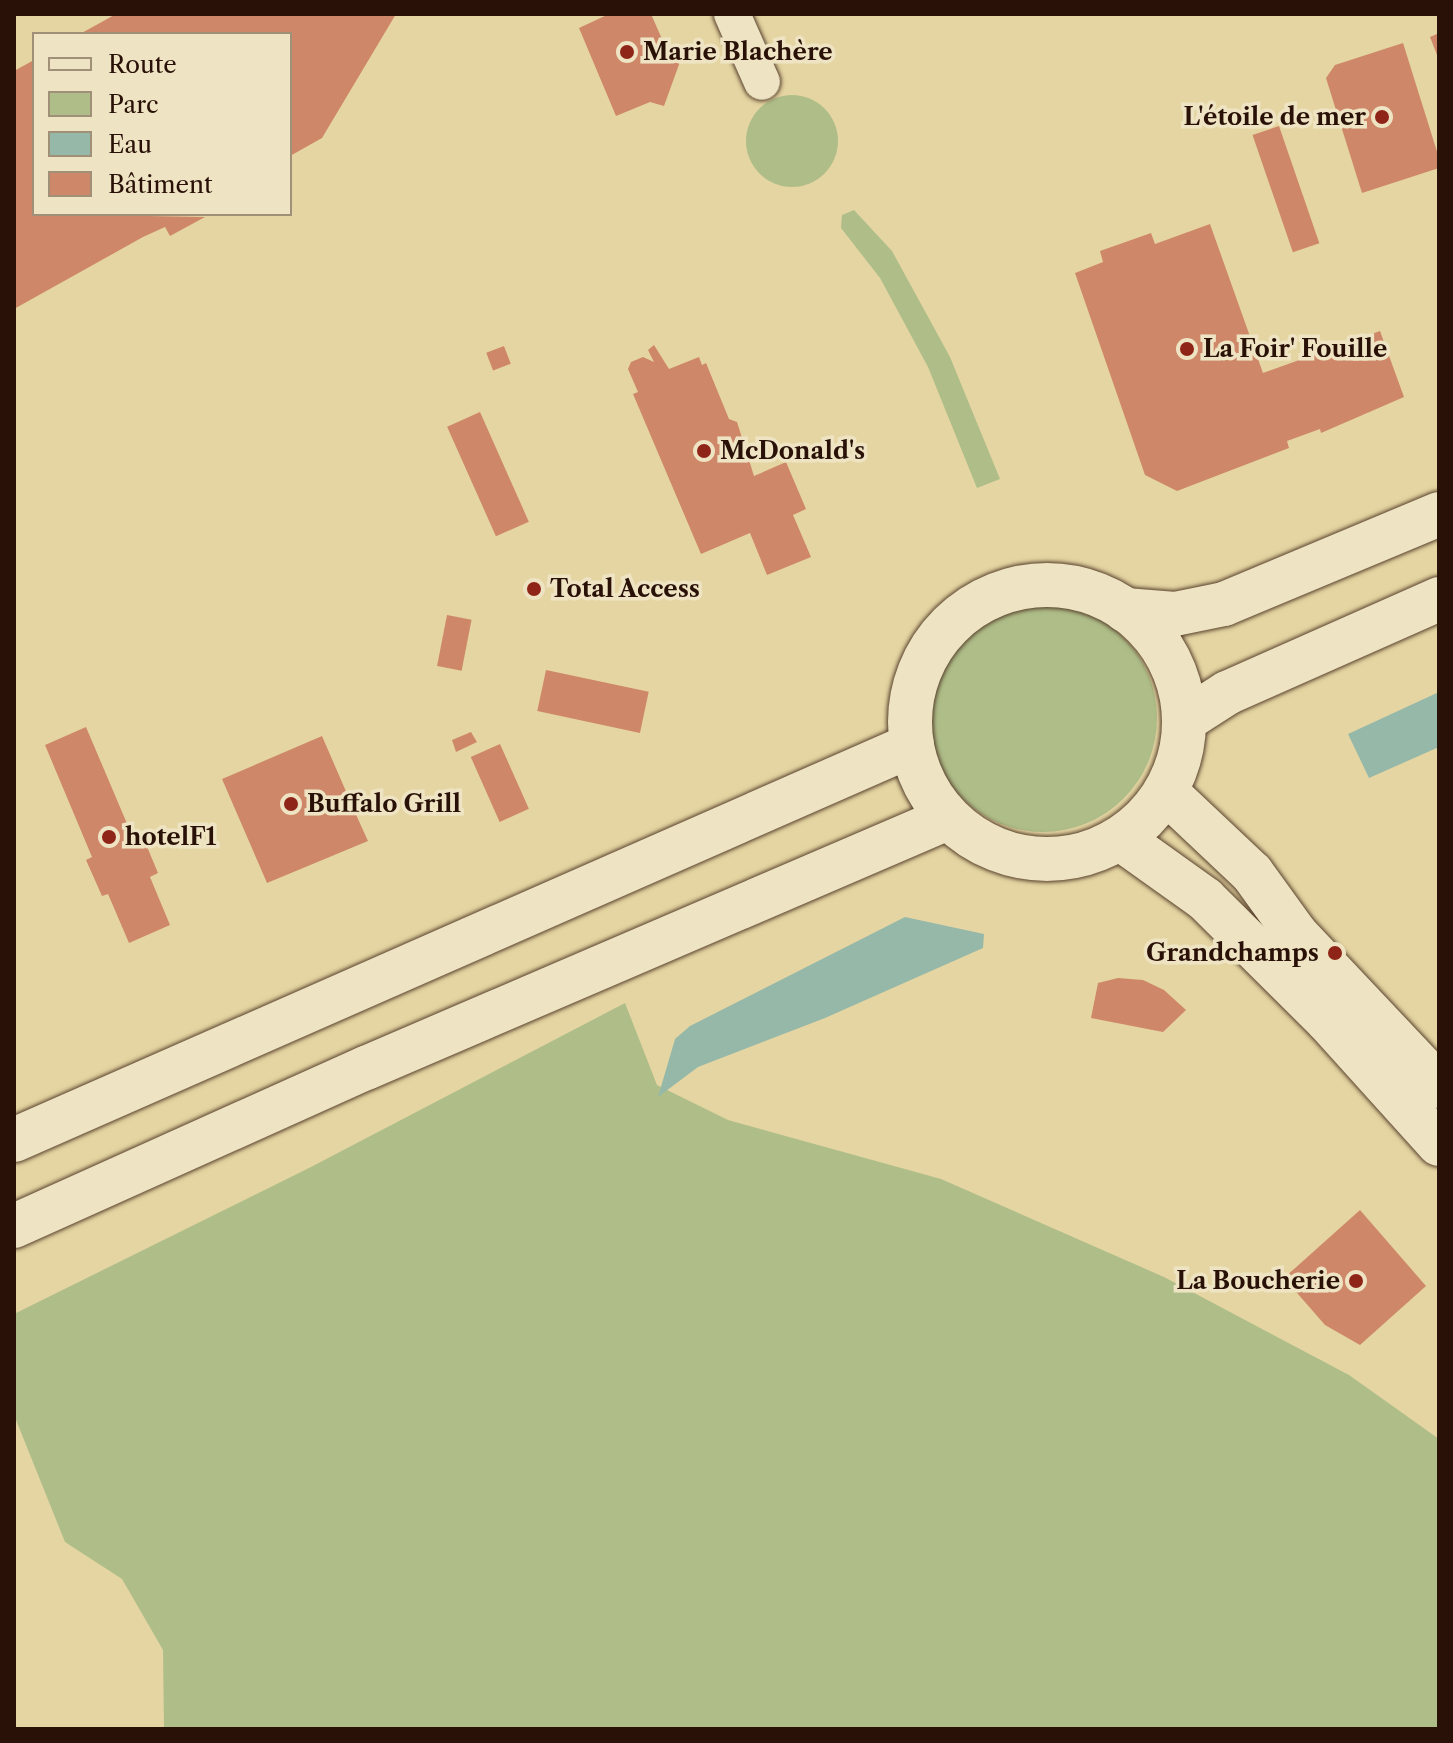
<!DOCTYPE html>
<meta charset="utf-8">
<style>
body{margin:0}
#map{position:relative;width:1453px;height:1743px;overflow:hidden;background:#e5d5a2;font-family:"Libre Caslon Text",serif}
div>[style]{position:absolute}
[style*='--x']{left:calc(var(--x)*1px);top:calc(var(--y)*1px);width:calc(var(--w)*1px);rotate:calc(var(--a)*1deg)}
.green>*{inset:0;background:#afbe89}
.round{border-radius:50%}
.water>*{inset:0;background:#96b8a9}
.building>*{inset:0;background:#ce8869;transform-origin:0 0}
.roads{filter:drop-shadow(0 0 2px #59422e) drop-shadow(0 0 2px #59422e)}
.street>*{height:36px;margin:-18px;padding:0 18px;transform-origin:18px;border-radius:18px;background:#eee4c3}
.secondary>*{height:44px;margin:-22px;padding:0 22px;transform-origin:22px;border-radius:22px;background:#eee4c3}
.secondary>.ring{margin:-22px;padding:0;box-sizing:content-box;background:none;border:44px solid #eee4c3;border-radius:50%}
.dots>*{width:22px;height:22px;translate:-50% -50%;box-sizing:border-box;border:4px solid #eee4c3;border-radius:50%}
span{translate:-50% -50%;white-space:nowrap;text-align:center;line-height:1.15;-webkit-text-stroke:7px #eee4c3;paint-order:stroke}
.poi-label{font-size:24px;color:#2a1108;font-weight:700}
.left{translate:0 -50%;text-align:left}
.right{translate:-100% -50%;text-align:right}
.frame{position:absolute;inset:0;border:16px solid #2a1108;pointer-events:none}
.legend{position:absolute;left:32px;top:32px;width:260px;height:184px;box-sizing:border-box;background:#eee4c3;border:2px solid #a09078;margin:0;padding:10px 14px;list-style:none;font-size:24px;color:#2a1108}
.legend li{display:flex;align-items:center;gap:16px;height:40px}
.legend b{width:40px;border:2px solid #a09078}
</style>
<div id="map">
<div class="green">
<i class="round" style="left:746px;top:95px;width:92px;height:92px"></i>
<i style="clip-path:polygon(854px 210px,892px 251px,950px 357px,1000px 479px,977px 488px,928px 367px,880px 278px,841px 228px,842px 215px)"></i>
<i class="round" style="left:929px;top:604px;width:228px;height:228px"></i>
<i style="clip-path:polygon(625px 1003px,657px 1085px,728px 1120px,941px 1179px,1164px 1277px,1349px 1375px,1439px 1439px,1439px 1729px,164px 1729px,163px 1650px,122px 1579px,65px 1542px,14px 1415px,14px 1314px,311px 1167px)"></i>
</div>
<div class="water">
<i style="clip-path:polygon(1439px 692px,1439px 747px,1369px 778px,1348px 734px)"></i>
<i style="clip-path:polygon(905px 917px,984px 934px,983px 948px,825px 1018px,698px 1067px,658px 1097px,675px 1039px,690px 1026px)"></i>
</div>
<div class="building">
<i style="clip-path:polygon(116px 14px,396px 14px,322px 138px,290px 156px,290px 34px,80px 34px)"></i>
<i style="clip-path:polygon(609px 14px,651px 14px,669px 55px,681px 59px,664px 106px,650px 102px,616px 116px,579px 28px)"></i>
<i style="clip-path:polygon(1439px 33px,1439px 60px,1430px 37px)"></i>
<i style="clip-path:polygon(1403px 43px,1439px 158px,1439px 168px,1362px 193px,1326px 78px,1335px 65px)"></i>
<i style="clip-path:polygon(34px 60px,34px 214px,205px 217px,170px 236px,165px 227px,143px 237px,14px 309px,14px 71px)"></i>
<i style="left:1279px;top:126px;width:124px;height:28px;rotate:71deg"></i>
<i style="clip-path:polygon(1210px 224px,1263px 373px,1380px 331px,1404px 397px,1321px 433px,1320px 429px,1287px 441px,1289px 448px,1177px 491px,1145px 475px,1075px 273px,1103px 262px,1100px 251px,1151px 233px,1155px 244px)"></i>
<i style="clip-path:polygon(654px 345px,669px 369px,699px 357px,702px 365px,706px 363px,729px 419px,737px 422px,754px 476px,786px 462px,806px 509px,793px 515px,811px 557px,767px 575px,750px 533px,701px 554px,633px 394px,638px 392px,628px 369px,631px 362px,643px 357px,654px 362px,648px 350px)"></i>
<i style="left:504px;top:346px;width:19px;height:19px;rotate:69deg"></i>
<i style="left:480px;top:412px;width:120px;height:36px;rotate:66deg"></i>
<i style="left:447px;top:615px;width:25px;height:52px;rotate:11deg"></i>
<i style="left:546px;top:670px;width:105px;height:42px;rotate:12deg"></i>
<i style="clip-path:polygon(86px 727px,134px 840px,143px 837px,158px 873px,150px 877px,170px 925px,129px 943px,108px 894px,102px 896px,86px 860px,92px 857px,45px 745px)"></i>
<i style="clip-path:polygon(471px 732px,477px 742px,456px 752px,452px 740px)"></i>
<i style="clip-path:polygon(322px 736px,348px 796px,360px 793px,363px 803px,353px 808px,368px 841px,267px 883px,222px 779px)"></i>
<i style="left:500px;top:744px;width:71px;height:32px;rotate:66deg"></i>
<i style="clip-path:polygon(1118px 978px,1143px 980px,1164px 990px,1186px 1010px,1163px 1032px,1091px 1018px,1098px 983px)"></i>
<i style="clip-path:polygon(1360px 1210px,1426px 1286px,1360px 1345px,1325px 1325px,1284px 1278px)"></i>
</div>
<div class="roads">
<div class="street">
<i style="--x:732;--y:14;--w:74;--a:66.2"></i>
</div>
<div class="secondary">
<i class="ring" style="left:910px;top:585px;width:230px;height:230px"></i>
<i style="--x:1125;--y:610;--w:50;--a:4.6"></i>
<i style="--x:1175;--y:614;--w:50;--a:-11.5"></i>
<i style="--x:1224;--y:604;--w:233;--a:-22.7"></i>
<i style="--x:1185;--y:720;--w:50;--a:-32.7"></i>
<i style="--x:1227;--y:693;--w:232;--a:-23.9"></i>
<i style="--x:1166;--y:792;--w:118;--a:43.3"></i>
<i style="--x:1252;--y:873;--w:75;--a:54.2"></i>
<i style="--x:1296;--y:934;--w:209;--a:46.7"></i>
<i style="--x:1121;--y:839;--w:103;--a:35.5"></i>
<i style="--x:1205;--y:899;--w:172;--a:44.8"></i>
<i style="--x:1327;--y:1020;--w:167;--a:47.9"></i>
<i style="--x:14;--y:1140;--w:981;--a:-23.74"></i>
<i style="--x:14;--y:1226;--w:386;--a:-24.2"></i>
<i style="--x:366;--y:1068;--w:633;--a:-23.25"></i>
</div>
</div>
<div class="dots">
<i style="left:627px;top:52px;background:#8f2418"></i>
<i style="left:1382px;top:117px;background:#8f2418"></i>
<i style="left:1187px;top:349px;background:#8f2418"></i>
<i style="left:704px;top:451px;background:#8f2418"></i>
<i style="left:534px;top:589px;background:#8f2418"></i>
<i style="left:291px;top:804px;background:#8f2418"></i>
<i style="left:109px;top:837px;background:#8f2418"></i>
<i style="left:1335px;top:953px;background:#8f2418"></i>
<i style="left:1356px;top:1281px;background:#8f2418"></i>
</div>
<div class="poi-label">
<span class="left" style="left:643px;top:52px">Marie Blachère</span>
<span class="right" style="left:1366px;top:117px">L'étoile de mer</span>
<span class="left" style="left:1203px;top:349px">La Foir' Fouille</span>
<span class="left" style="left:720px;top:451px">McDonald's</span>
<span class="left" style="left:550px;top:589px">Total Access</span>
<span class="left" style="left:307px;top:804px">Buffalo Grill</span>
<span class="left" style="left:125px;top:837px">hotelF1</span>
<span class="right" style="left:1319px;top:953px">Grandchamps</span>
<span class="right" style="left:1340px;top:1281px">La Boucherie</span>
</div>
<div class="frame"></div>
<ul class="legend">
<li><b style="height:10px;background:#eee4c3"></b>Route</li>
<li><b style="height:22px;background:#afbe89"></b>Parc</li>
<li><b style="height:22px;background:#96b8a9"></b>Eau</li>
<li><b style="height:22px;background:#ce8869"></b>Bâtiment</li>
</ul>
</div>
